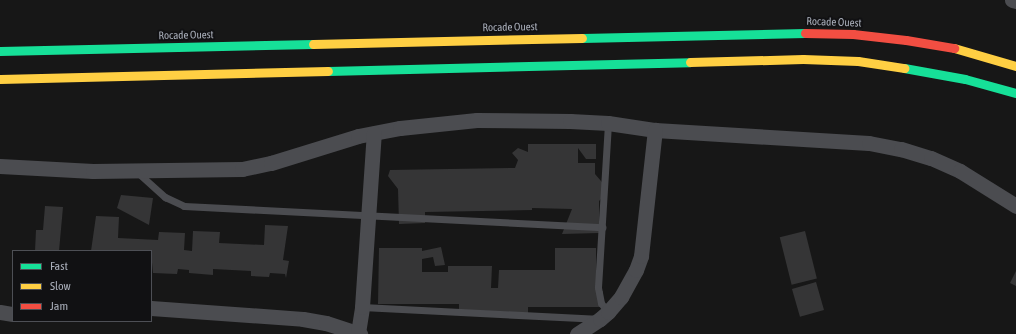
<!DOCTYPE html>
<style>
body{margin:0}
#map{position:relative;width:1016px;height:334px;overflow:hidden;background:#171717;font-family:"Asap Condensed",sans-serif}
div>[style]{position:absolute}
[style*='--x']{left:calc(var(--x)*1px);top:calc(var(--y)*1px);width:calc(var(--w)*1px);rotate:calc(var(--a)*1deg)}
.building>*{inset:0;background:#353536;transform-origin:0 0}
.lane>*{height:7px;margin:-3.5px;padding:0 3.5px;transform-origin:3.5px;border-radius:3.5px;background:#4b4c50}
.street>*{height:15px;margin:-7.5px;padding:0 7.5px;transform-origin:7.5px;border-radius:7.5px;background:#4b4c50}
.fast>*{height:9px;margin:-4.5px;padding:0 4.5px;transform-origin:4.5px;border-radius:4.5px;background:#16e098}
.slow>*{height:9px;margin:-4.5px;padding:0 4.5px;transform-origin:4.5px;border-radius:4.5px;background:#ffcf43}
.jam>*{height:9px;margin:-4.5px;padding:0 4.5px;transform-origin:4.5px;border-radius:4.5px;background:#f24e42}
span{translate:-50% -50%;white-space:nowrap;text-align:center;line-height:1.15;-webkit-text-stroke:4px #111113;paint-order:stroke}
.street-label{font-size:11px;color:#a8adb8}
.legend{position:absolute;left:12px;top:250px;width:140px;height:72px;box-sizing:border-box;background:#111113;border:1px solid #4d4f55;margin:0;padding:5px 7px;list-style:none;font-size:12px;color:#a8adb8}
.legend li{display:flex;align-items:center;gap:8px;height:20px}
.legend b{width:20px;border:1px solid #4d4f55}
</style>
<div id="map">
<div class="building">
<i style="clip-path:polygon(528px 144px,596px 144px,596px 159px,586px 159px,578px 148px,578px 163px,595px 163px,595px 174px,607px 188px,606px 194px,599px 201px,599px 233px,562px 234px,572px 209px,532px 208px,532px 210px,425px 212px,425px 223px,399px 224px,398px 189px,388px 176px,390px 170px,515px 168px,518px 160px,512px 153px,518px 148px,528px 152px)"></i>
<i style="clip-path:polygon(121px 195px,153px 198px,149px 225px,117px 208px)"></i>
<i style="clip-path:polygon(45px 206px,63px 207px,59px 251px,35px 251px,36px 230px,43px 230px)"></i>
<i style="clip-path:polygon(96px 216px,119px 217px,118px 238px,158px 240px,159px 232px,185px 233px,184px 250px,192px 251px,193px 231px,220px 232px,219px 243px,264px 245px,265px 225px,288px 226px,283px 260px,289px 261px,286px 278px,285px 274px,270px 273px,269px 277px,251px 276px,251px 271px,213px 269px,213px 275px,189px 273px,189px 270px,178px 269px,177px 274px,153px 273px,151px 251px,91px 251px)"></i>
<i style="left:805px;top:231px;width:49px;height:26px;rotate:76deg"></i>
<i style="clip-path:polygon(441px 247px,445px 265px,435px 266px,433px 257px,422px 259px,422px 272px,448px 272px,448px 266px,492px 266px,491px 288px,498px 288px,499px 270px,555px 270px,555px 248px,596px 248px,596px 290px,603px 291px,602px 307px,528px 307px,528px 313px,459px 312px,459px 304px,378px 304px,379px 248px,422px 248px,422px 251px)"></i>
<i style="clip-path:polygon(1016px 271px,1016px 286px,1010px 283px)"></i>
<i style="left:816px;top:282px;width:29px;height:25px;rotate:74deg"></i>
</div>
<div class="lane">
<i style="--x:137;--y:172;--w:38;--a:42"></i>
<i style="--x:165;--y:197;--w:21;--a:25"></i>
<i style="--x:184;--y:206;--w:419;--a:2.9"></i>
<i style="--x:362;--y:307;--w:234;--a:2.9"></i>
<i style="--x:608;--y:312;--w:11;--a:-128"></i>
<i style="--x:601;--y:303;--w:16;--a:-101"></i>
<i style="--x:598;--y:287;--w:164;--a:-86.5"></i>
</div>
<div class="street">
<i style="--x:1012;--y:0;--w:4;--a:14"></i>
<i style="--x:0;--y:166;--w:93;--a:3.1"></i>
<i style="--x:93;--y:171;--w:149;--a:-0.8"></i>
<i style="--x:242;--y:169;--w:30;--a:-12"></i>
<i style="--x:271;--y:163;--w:91;--a:-17.2"></i>
<i style="--x:358;--y:136;--w:43;--a:-10.8"></i>
<i style="--x:400;--y:128;--w:77;--a:-5.9"></i>
<i style="--x:477;--y:120;--w:93;--a:0.6"></i>
<i style="--x:570;--y:121;--w:38;--a:3"></i>
<i style="--x:608;--y:123;--w:48;--a:8.5"></i>
<i style="--x:655;--y:130;--w:214;--a:3.5"></i>
<i style="--x:869;--y:143;--w:33;--a:11"></i>
<i style="--x:901;--y:149;--w:31;--a:17"></i>
<i style="--x:931;--y:158;--w:32;--a:24"></i>
<i style="--x:960;--y:171;--w:66;--a:32"></i>
<i style="--x:151;--y:308;--w:152;--a:4.1"></i>
<i style="--x:303;--y:319;--w:23;--a:10"></i>
<i style="--x:326;--y:323;--w:36;--a:18"></i>
<i style="--x:0;--y:312;--w:13;--a:9"></i>
<i style="--x:358;--y:333;--w:26;--a:-81"></i>
<i style="--x:362;--y:307;--w:174;--a:-86.1"></i>
<i style="--x:577;--y:334;--w:27;--a:-33"></i>
<i style="--x:600;--y:319;--w:11;--a:-41"></i>
<i style="--x:608;--y:312;--w:20;--a:-49"></i>
<i style="--x:621;--y:297;--w:31;--a:-61"></i>
<i style="--x:636;--y:270;--w:15;--a:-70"></i>
<i style="--x:641;--y:256;--w:127;--a:-83.7"></i>
</div>
<div class="fast">
<i style="--x:582;--y:38;--w:223;--a:-1.3"></i>
<i style="--x:0;--y:51;--w:313;--a:-1.3"></i>
<i style="--x:904;--y:68;--w:62;--a:10.2"></i>
<i style="--x:965;--y:79;--w:53;--a:15.4"></i>
<i style="--x:328;--y:71;--w:362;--a:-1.4"></i>
</div>
<div class="slow">
<i style="--x:313;--y:44;--w:269;--a:-1.3"></i>
<i style="--x:954;--y:48;--w:65;--a:16.2"></i>
<i style="--x:690;--y:62;--w:113;--a:-1.5"></i>
<i style="--x:803;--y:59;--w:55;--a:2.1"></i>
<i style="--x:858;--y:61;--w:47;--a:8.7"></i>
<i style="--x:0;--y:79;--w:328;--a:-1.4"></i>
</div>
<div class="jam">
<i style="--x:805;--y:33;--w:48;--a:1.2"></i>
<i style="--x:853;--y:34;--w:53;--a:6.5"></i>
<i style="--x:906;--y:40;--w:49;--a:9.5"></i>
</div>
<div class="street-label">
<span style="left:834px;top:22px;rotate:2deg">Rocade Ouest</span>
<span style="left:510px;top:27px;rotate:-1deg">Rocade Ouest</span>
<span style="left:186px;top:35px;rotate:-1deg">Rocade Ouest</span>
</div>
<ul class="legend">
<li><b style="height:5px;background:#16e098"></b>Fast</li>
<li><b style="height:5px;background:#ffcf43"></b>Slow</li>
<li><b style="height:5px;background:#f24e42"></b>Jam</li>
</ul>
</div>
